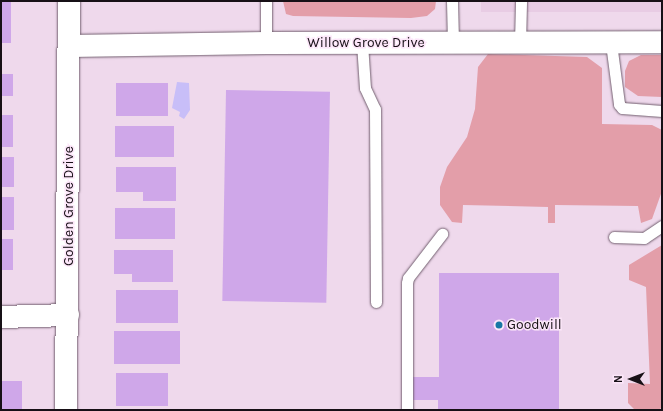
<!DOCTYPE html>
<style>
body{margin:0}
#map{position:relative;width:663px;height:411px;overflow:hidden;background:#efd9ec;font-family:Karla,sans-serif}
div>[style]{position:absolute}
[style*='--x']{left:calc(var(--x)*1px);top:calc(var(--y)*1px);width:calc(var(--w)*1px);rotate:calc(var(--a)*1deg)}
.built>*{inset:0;background:#e8cce4;transform-origin:0 0}
.green>*{inset:0;background:#e39ea9}
.water>*{inset:0;background:#c8bef8}
.building>*{inset:0;background:#cfa7e9;transform-origin:0 0}
.roads{filter:drop-shadow(0 0 1px #725f6f) drop-shadow(0 0 1px #725f6f)}
.lane>*{height:11px;margin:-5.5px;padding:0 5.5px;transform-origin:5.5px;border-radius:5.5px;background:#fff}
.street>*{height:22px;margin:-11px;padding:0 11px;transform-origin:11px;border-radius:11px;background:#fff}
.dots>*{width:11px;height:11px;translate:-50% -50%;box-sizing:border-box;border:2px solid #fce6f9;border-radius:50%}
span{translate:-50% -50%;white-space:nowrap;text-align:center;line-height:1.15;-webkit-text-stroke:3px #fce6f9;paint-order:stroke}
.street-label{font-size:14px;color:#171016}
.poi-label{font-size:14px;color:#171016}
.left{translate:0 -50%;text-align:left}
.frame{position:absolute;inset:0;border:2px solid #171016;pointer-events:none}
.north{position:absolute;left:611px;top:359px;width:40px;height:40px;-webkit-text-stroke:3px #fce6f9;paint-order:stroke;rotate:270deg;font-size:11px;font-weight:700;line-height:16px;text-align:center;color:#171016}
.north::after{content:'';display:block;margin:auto;width:14px;height:18px;background:#171016;clip-path:polygon(50% 0,100% 100%,50% 72%,0 100%)}
</style>
<div id="map">
<div class="built">
<i style="left:481px;top:1px;width:181px;height:11px"></i>
</div>
<div class="green">
<i style="clip-path:polygon(283px 1px,436px 1px,435px 9px,427px 16px,411px 18px,293px 16px,286px 14px)"></i>
<i style="clip-path:polygon(488px 54px,587px 57px,602px 68px,602px 124px,652px 125px,662px 130px,662px 191px,652px 219px,641px 223px,638px 206px,555px 205px,555px 223px,548px 223px,548px 207px,463px 205px,462px 223px,452px 222px,440px 205px,440px 187px,447px 167px,467px 137px,475px 109px,478px 67px)"></i>
<i style="clip-path:polygon(641px 55px,662px 55px,662px 97px,638px 96px,625px 87px,625px 71px,629px 61px)"></i>
<i style="clip-path:polygon(662px 245px,662px 407px,659px 410px,635px 410px,628px 403px,628px 383px,650px 384px,646px 287px,629px 280px,629px 265px)"></i>
</div>
<div class="water">
<i style="clip-path:polygon(177px 82px,189px 83px,190px 110px,184px 119px,179px 116px,180px 112px,172px 108px)"></i>
</div>
<div class="building">
<i style="left:1px;top:1px;width:10px;height:42px"></i>
<i style="left:1px;top:74px;width:12px;height:22px"></i>
<i style="left:116px;top:83px;width:52px;height:33px"></i>
<i style="left:226px;top:90px;width:104px;height:211px;rotate:1deg"></i>
<i style="left:1px;top:115px;width:12px;height:32px"></i>
<i style="left:115px;top:126px;width:59px;height:31px"></i>
<i style="left:1px;top:157px;width:13px;height:30px"></i>
<i style="clip-path:polygon(116px 167px,176px 167px,176px 201px,143px 201px,143px 192px,116px 192px)"></i>
<i style="left:1px;top:197px;width:13px;height:33px"></i>
<i style="left:115px;top:208px;width:60px;height:31px"></i>
<i style="left:1px;top:239px;width:12px;height:31px"></i>
<i style="clip-path:polygon(114px 250px,173px 250px,173px 282px,132px 282px,132px 274px,114px 274px)"></i>
<i style="clip-path:polygon(439px 273px,559px 273px,559px 410px,438px 410px,438px 400px,408px 400px,408px 377px,439px 377px)"></i>
<i style="left:116px;top:290px;width:62px;height:33px"></i>
<i style="left:114px;top:331px;width:66px;height:33px"></i>
<i style="left:116px;top:373px;width:52px;height:33px"></i>
<i style="left:1px;top:381px;width:21px;height:29px"></i>
</div>
<div class="roads">
<div class="lane">
<i style="--x:266;--y:1;--w:42;--a:90"></i>
<i style="--x:452;--y:1;--w:42;--a:88.6"></i>
<i style="--x:362;--y:43;--w:45;--a:86.2"></i>
<i style="--x:365;--y:88;--w:23;--a:65"></i>
<i style="--x:375;--y:109;--w:193;--a:89.7"></i>
<i style="--x:520;--y:43;--w:42;--a:-88.6"></i>
<i style="--x:611;--y:43;--w:62;--a:82.5"></i>
<i style="--x:619;--y:104;--w:5;--a:53"></i>
<i style="--x:622;--y:108;--w:40;--a:4.3"></i>
<i style="--x:614;--y:237;--w:30;--a:2"></i>
<i style="--x:644;--y:238;--w:22;--a:-34"></i>
<i style="--x:407;--y:410;--w:127;--a:-90"></i>
<i style="--x:407;--y:283;--w:5;--a:-79"></i>
<i style="--x:408;--y:278;--w:56;--a:-52.3"></i>
</div>
<div class="street">
<i style="--x:70;--y:46;--w:196;--a:-0.9"></i>
<i style="--x:266;--y:43;--w:396;--a:-0.1"></i>
<i style="--x:1;--y:317;--w:67;--a:-1.7"></i>
<i style="--x:66;--y:410;--w:409;--a:-89.6"></i>
</div>
</div>
<div class="dots">
<i style="left:499px;top:325px;background:#1878a5"></i>
</div>
<div class="street-label">
<span style="left:366px;top:43px">Willow Grove Drive</span>
<span style="left:69px;top:206px;rotate:-90deg">Golden Grove Drive</span>
</div>
<div class="poi-label">
<span class="left" style="left:507px;top:325px">Goodwill</span>
</div>
<div class="frame"></div>
<div class="north">N</div>
</div>
